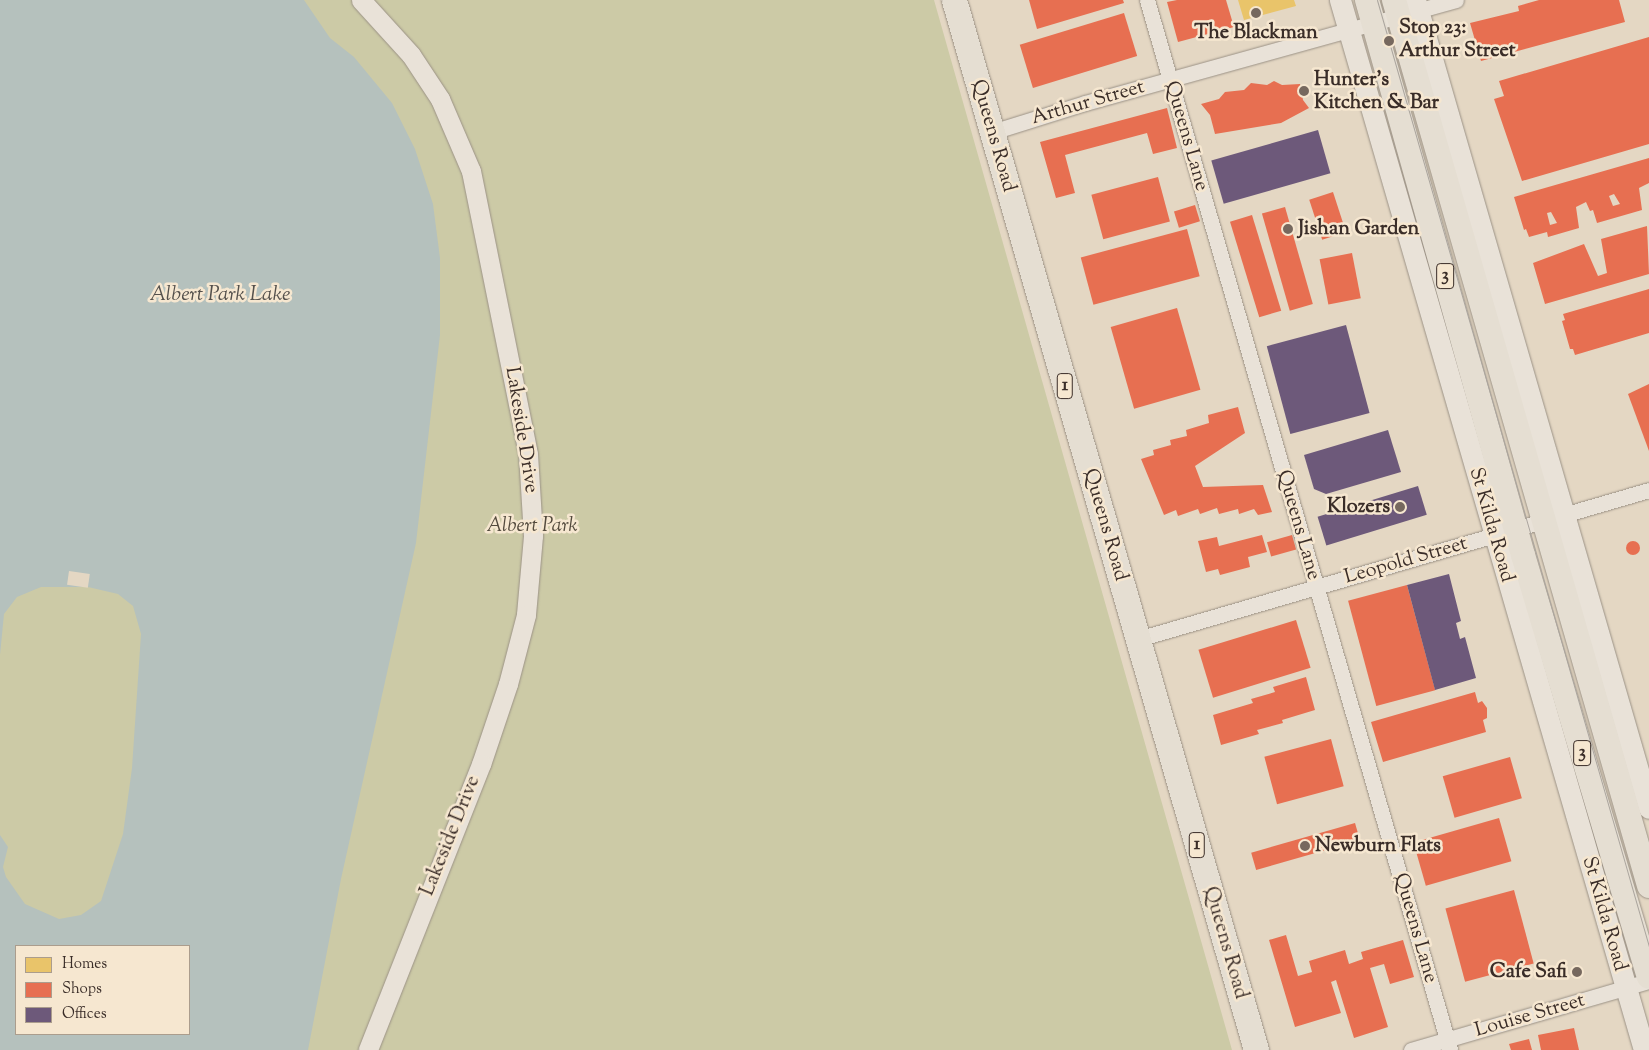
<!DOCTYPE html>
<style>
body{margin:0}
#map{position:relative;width:1649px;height:1050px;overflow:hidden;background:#e4d7c3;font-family:"Sorts Mill Goudy",serif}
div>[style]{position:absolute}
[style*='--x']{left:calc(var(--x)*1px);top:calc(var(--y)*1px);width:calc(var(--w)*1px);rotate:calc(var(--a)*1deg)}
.green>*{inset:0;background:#cccaa6}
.water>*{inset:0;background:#b5c1bd}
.pier>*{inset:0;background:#e4d7c3;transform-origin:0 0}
.homes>*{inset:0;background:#e9c46a}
.shops>*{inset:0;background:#e76f51;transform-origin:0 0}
.round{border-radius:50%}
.offices>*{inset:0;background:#6d597a;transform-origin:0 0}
.roads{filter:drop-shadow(0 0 1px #9b9286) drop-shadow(0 0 1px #9b9286)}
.minor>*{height:15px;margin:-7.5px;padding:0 7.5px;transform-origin:7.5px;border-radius:7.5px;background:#e9e2d8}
.tertiary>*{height:19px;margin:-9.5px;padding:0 9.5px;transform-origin:9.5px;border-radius:9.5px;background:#e9e2d8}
.secondary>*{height:21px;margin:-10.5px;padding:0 10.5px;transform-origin:10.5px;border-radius:10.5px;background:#e9e2d8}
.primary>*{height:24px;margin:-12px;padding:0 12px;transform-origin:12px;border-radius:12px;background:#e5ded2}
.trunk>*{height:25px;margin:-12.5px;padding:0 12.5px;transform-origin:12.5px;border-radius:12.5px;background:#e5ded2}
.tram>*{height:1px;margin:-0.5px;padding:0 0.5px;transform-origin:0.5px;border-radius:0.5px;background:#aba59e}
.dots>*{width:14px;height:14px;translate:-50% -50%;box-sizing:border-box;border:2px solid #f6e7d0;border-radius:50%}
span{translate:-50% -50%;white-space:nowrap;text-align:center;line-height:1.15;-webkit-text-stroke:5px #f6e7d0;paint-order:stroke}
.shield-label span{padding:1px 4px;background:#f6e7d0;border:1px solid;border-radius:4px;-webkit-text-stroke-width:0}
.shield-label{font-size:19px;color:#3a2d28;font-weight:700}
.poi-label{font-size:20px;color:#3a2d28;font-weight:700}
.left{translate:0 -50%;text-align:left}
.right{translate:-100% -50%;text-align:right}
.street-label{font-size:20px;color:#3a2d28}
.park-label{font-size:20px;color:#534a3d;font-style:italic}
.water-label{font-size:21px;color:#54504c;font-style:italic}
.legend{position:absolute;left:15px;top:945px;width:175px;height:90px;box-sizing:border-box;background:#f6e7d0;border:1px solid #ab9d8d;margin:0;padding:6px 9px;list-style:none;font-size:15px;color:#3a2d28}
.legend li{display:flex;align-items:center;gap:10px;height:25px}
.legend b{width:25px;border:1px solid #ab9d8d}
</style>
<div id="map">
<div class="green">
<i style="clip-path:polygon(evenodd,0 0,934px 0,1232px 1050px,0 1050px,0 0,16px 946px,189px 946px,189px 1034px,16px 1034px,16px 946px)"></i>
</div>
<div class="water">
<i style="clip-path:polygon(evenodd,0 0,304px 0,330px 38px,354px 57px,392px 103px,415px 149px,433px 204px,440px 258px,440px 335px,416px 543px,341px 879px,308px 1050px,0 1050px,0 835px,8px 847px,3px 867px,6px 877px,25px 904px,59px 919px,81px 915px,101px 901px,123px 834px,132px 768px,141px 634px,133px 606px,118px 594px,88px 587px,41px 587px,17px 597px,4px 614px,0 655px,0 0,16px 946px,189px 946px,189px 1034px,16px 1034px,16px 946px)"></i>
</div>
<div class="pier">
<i style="left:69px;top:571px;width:21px;height:14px;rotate:8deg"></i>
</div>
<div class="homes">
<i style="clip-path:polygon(1238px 0,1294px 0,1296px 6px,1244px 20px)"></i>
</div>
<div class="shops">
<i style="clip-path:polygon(1029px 0,1123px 0,1124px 3px,1037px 29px)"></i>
<i style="clip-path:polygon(1177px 0,1226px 0,1234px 27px,1178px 42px,1167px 2px)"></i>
<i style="clip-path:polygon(1539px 0,1619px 0,1625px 22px,1481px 61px,1470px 23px,1519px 11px,1518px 6px)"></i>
<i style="left:1124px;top:13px;width:45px;height:109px;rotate:73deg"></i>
<i style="clip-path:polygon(1649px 37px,1649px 144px,1522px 181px,1494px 99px,1504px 96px,1499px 81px)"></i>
<i style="clip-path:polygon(1274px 81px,1282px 85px,1300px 84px,1303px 100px,1309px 108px,1281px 123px,1215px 134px,1210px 115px,1201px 104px,1219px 99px,1225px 92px,1244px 90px,1251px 83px,1267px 85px)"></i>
<i style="clip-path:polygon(1167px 108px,1177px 148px,1153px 154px,1147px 133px,1065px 155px,1075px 193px,1056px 198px,1040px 142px)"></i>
<i style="clip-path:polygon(evenodd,1649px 158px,1649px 183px,1639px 188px,1642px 210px,1597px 223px,1593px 210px,1590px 211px,1586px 202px,1576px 207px,1579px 228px,1548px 237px,1547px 232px,1529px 237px,1526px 229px,1524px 230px,1514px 197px,1649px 158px,1614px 194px,1620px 204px,1613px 206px,1609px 196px,1614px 194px,1649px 158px,1551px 212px,1557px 223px,1550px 225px,1547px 213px,1551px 212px)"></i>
<i style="left:1158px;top:177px;width:46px;height:69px;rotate:75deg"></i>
<i style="left:1333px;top:192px;width:42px;height:25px;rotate:72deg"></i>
<i style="left:1195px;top:205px;width:17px;height:22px;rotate:73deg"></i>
<i style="left:1285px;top:207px;width:101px;height:24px;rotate:74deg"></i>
<i style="left:1252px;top:215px;width:100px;height:23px;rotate:73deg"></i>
<i style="clip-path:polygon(1647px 226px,1649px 274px,1545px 304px,1533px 263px,1584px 244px,1598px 276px,1607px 273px,1601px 239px)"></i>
<i style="left:1187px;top:229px;width:49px;height:110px;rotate:75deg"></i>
<i style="left:1352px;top:253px;width:46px;height:33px;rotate:79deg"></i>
<i style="clip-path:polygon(1649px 289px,1649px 333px,1575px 355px,1573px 349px,1570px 349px,1562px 321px,1565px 320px,1563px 314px)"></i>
<i style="left:1177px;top:308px;width:85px;height:69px;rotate:74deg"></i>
<i style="clip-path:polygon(1649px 384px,1649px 451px,1628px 394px)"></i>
<i style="clip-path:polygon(1238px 407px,1245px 433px,1195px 466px,1203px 487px,1263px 485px,1272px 512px,1258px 515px,1254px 509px,1239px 514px,1238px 509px,1219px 514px,1217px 508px,1200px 514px,1198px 509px,1178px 516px,1176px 510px,1164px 515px,1141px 459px,1154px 455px,1153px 450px,1171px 445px,1170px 440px,1187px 436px,1186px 430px,1209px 423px,1208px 415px)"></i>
<i style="clip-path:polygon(1262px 535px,1267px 552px,1248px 557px,1250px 567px,1220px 575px,1218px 569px,1206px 572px,1198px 541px,1217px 537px,1219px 546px)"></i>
<i style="left:1292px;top:535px;width:15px;height:26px;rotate:74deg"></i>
<i class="round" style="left:1626px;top:541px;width:14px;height:14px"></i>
<i style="left:1407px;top:585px;width:109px;height:61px;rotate:75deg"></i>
<i style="left:1296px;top:620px;width:50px;height:102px;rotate:73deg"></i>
<i style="clip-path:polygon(1306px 677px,1315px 710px,1282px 720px,1283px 723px,1257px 730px,1259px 734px,1221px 745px,1213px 715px,1253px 703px,1251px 699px,1275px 692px,1273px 687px)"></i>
<i style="clip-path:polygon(1475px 692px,1478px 703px,1482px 701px,1487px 708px,1487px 718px,1483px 720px,1486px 732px,1383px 762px,1371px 722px)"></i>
<i style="left:1331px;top:739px;width:49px;height:69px;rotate:75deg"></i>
<i style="left:1510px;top:757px;width:43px;height:70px;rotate:74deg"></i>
<i style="left:1499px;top:818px;width:45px;height:89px;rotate:74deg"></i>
<i style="left:1355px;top:823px;width:18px;height:108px;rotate:74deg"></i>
<i style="left:1514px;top:890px;width:76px;height:71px;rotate:75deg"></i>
<i style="clip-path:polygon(1286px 935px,1298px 976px,1312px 972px,1309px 961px,1345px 950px,1349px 964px,1363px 959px,1361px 952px,1403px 940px,1414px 977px,1390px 984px,1384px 964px,1370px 968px,1388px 1027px,1354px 1038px,1336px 980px,1331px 982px,1341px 1013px,1295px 1027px,1269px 940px)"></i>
<i style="clip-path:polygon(1574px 1028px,1579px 1050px,1541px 1050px,1538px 1035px)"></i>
<i style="clip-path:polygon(1529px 1039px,1532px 1050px,1511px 1050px,1509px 1044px)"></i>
</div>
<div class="offices">
<i style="left:1318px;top:130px;width:45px;height:111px;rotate:74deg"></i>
<i style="left:1346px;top:325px;width:91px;height:82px;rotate:75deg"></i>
<i style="clip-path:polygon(1388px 430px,1401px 472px,1326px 494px,1314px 489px,1304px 455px)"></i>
<i style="left:1418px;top:486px;width:30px;height:105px;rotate:73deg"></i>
<i style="clip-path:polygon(1449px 574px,1461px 621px,1456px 623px,1460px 639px,1465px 637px,1476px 678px,1435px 690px,1407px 585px)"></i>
</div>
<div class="roads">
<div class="minor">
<i style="--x:1147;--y:0;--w:1093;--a:73.9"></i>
<i style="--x:992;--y:132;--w:97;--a:-17.3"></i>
<i style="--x:1085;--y:103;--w:385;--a:-15.5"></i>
<i style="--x:1138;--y:639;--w:532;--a:-16.26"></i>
<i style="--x:1411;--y:1050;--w:248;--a:-16.2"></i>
</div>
<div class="tertiary">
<i style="--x:361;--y:0;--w:74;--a:47.7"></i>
<i style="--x:411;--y:55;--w:53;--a:56.6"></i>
<i style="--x:440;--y:99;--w:78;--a:66.7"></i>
<i style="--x:471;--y:171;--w:289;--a:78.6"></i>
<i style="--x:528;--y:454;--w:82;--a:86.5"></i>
<i style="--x:533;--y:536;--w:79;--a:95.1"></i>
<i style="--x:526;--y:615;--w:71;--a:104.6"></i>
<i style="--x:508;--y:684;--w:84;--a:108.6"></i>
<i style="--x:481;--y:764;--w:308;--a:111.6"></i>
</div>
<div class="secondary">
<i style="--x:1340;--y:0;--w:1093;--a:73.85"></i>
<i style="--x:1415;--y:0;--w:841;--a:73.85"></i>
</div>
<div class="primary">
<i style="--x:1367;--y:0;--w:577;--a:74.3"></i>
<i style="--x:1523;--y:555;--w:440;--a:73.4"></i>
<i style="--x:1394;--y:0;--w:922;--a:73.94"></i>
</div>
<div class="trunk">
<i style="--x:954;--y:0;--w:1093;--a:73.95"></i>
</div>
</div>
<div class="tram">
<i style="--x:1377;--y:0;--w:985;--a:73.97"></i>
</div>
<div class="dots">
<i style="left:1256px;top:13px;background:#76685e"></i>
<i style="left:1389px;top:41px;background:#76685e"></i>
<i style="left:1304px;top:91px;background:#76685e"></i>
<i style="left:1288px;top:229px;background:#76685e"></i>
<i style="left:1400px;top:507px;background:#76685e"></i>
<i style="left:1305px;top:846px;background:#76685e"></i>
<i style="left:1577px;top:972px;background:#76685e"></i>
</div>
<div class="shield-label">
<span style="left:1445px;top:276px">3</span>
<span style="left:1065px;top:386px">1</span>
<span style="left:1582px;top:753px">3</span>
<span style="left:1197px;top:845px">1</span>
</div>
<div class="poi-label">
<span class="left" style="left:1399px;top:40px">Stop 23:<br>Arthur Street</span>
<span style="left:1256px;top:33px">The Blackman</span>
<span class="left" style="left:1314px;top:92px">Hunter's<br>Kitchen &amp; Bar</span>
<span class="left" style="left:1298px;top:229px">Jishan Garden</span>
<span class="right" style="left:1390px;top:507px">Klozers</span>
<span class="left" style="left:1315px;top:846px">Newburn Flats</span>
<span class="right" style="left:1567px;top:972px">Cafe Safi</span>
</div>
<div class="street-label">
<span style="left:1088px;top:103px;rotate:-16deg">Arthur Street</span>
<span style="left:993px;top:136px;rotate:74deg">Queens Road</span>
<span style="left:1186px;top:136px;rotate:74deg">Queens Lane</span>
<span style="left:521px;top:430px;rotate:81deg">Lakeside Drive</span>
<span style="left:1105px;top:525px;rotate:74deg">Queens Road</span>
<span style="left:1298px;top:525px;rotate:74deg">Queens Lane</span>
<span style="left:1491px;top:525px;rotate:74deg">St Kilda Road</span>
<span style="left:1406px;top:561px;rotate:-16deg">Leopold Street</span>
<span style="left:451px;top:836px;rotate:-68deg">Lakeside Drive</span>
<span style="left:1604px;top:914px;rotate:74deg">St Kilda Road</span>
<span style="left:1415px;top:928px;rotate:74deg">Queens Lane</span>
<span style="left:1225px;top:943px;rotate:74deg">Queens Road</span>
<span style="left:1530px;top:1016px;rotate:-16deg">Louise Street</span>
</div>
<div class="park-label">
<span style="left:532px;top:526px">Albert Park</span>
</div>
<div class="water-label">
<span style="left:220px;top:295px">Albert Park Lake</span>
</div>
<ul class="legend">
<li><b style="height:14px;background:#e9c46a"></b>Homes</li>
<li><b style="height:14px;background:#e76f51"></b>Shops</li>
<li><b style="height:14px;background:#6d597a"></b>Offices</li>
</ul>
</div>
